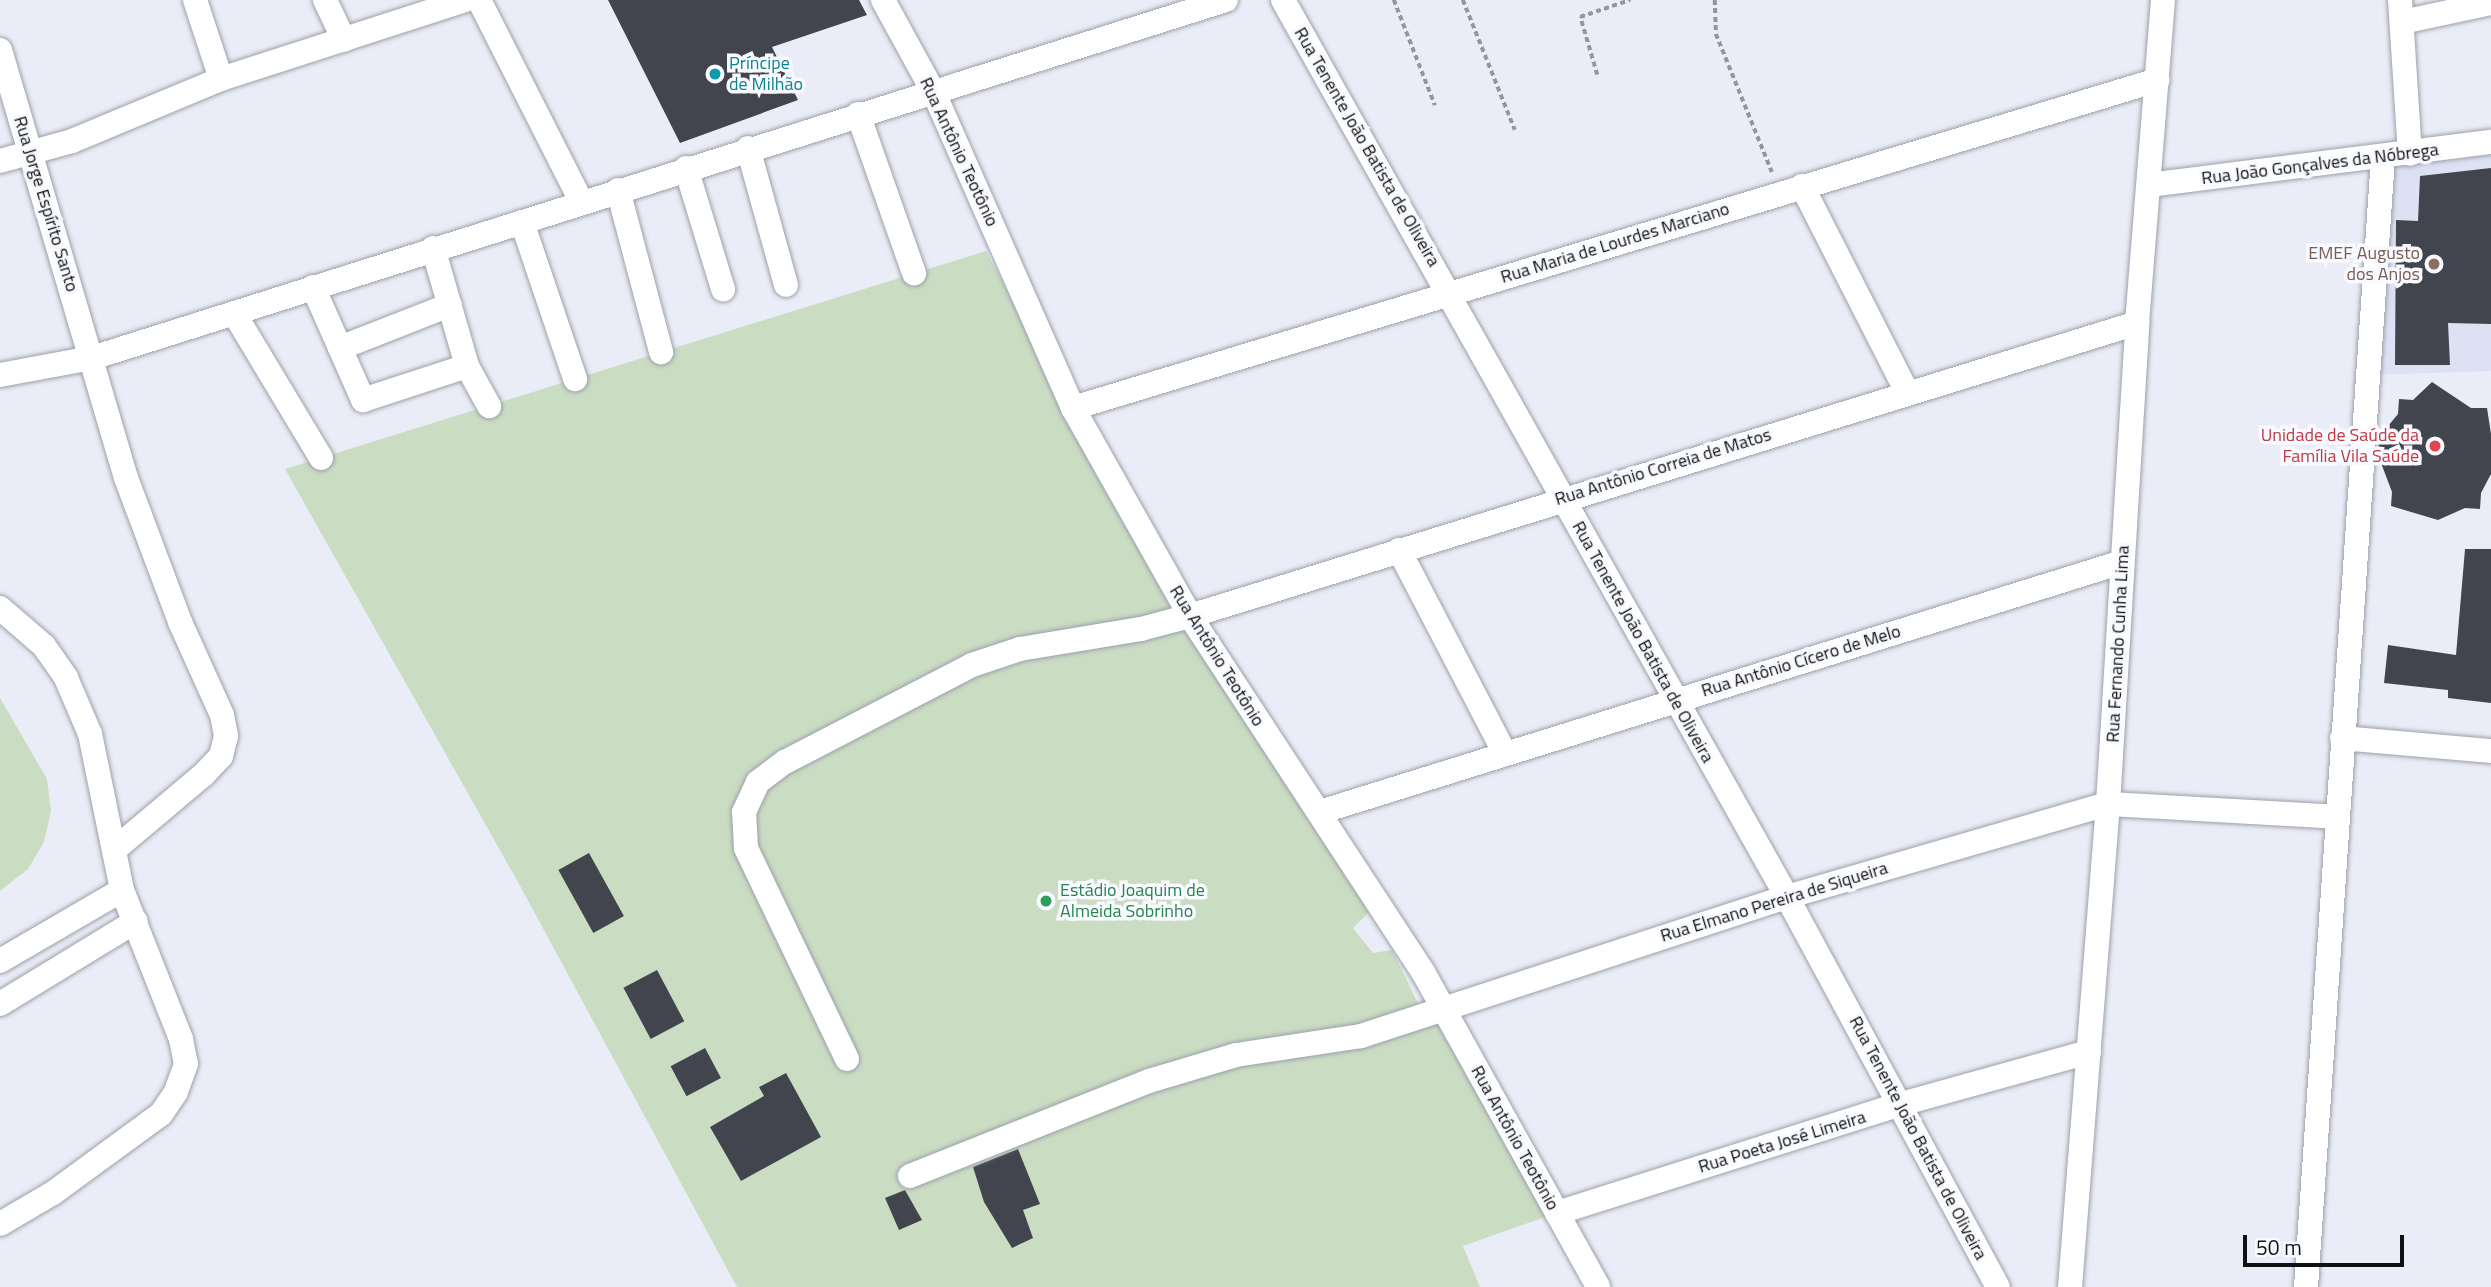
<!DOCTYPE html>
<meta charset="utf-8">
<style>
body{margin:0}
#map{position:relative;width:2491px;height:1287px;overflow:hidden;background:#eaedf7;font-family:"Titillium Web",sans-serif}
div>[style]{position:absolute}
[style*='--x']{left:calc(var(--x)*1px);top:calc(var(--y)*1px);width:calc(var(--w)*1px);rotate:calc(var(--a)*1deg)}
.built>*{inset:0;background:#dce2f3}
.green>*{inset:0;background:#caddc3}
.building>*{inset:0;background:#42454d;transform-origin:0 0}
.path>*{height:3.5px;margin-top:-1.75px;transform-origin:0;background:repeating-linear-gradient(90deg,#94969e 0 5px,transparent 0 8.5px)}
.roads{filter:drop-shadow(0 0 2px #9da0aa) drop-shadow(0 0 2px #9da0aa)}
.minor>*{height:24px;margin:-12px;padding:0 12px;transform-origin:12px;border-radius:12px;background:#fff}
.dots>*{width:19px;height:19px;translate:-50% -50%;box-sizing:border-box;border:4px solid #f9faff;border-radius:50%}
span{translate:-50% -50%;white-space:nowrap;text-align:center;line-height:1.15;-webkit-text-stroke:7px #f9faff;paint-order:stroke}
.culture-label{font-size:18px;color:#0d838f}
.left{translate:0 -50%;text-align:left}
.street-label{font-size:18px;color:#101114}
.education-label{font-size:18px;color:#785e54}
.right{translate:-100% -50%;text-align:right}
.health-label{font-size:18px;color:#be3a42}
.leisure-label{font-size:18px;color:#27864d}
.scale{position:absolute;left:2243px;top:1235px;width:161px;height:32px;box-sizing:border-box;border:4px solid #101114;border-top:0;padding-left:9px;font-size:21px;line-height:24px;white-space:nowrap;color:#101114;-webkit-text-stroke:5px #f9faff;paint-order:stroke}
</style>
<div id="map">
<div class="built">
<i style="clip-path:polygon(2491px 142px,2491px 371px,2368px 375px,2383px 158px)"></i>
</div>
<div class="green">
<i style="clip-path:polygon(986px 251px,1149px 560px,1375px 906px,1353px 928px,1373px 953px,1392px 950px,1427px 1022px,1445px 1024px,1548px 1216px,1463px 1246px,1480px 1287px,737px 1287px,519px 884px,285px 469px)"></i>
<i style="clip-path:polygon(0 698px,47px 779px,51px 811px,44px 842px,28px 869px,0 891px)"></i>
</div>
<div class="building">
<i style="clip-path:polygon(608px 0,859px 0,867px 15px,772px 47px,798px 100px,680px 143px)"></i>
<i style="clip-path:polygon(2491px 168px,2491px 324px,2448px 323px,2450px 365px,2395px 365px,2396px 220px,2418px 221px,2420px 176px)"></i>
<i style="clip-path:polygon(2432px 382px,2471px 408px,2487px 408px,2491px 434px,2491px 474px,2481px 493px,2480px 509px,2465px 508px,2438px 520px,2391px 506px,2392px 492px,2378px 455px,2379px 437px,2398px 414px,2399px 399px,2413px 400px)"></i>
<i style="clip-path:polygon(2465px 549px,2491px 549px,2491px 703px,2448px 698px,2448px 690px,2384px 683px,2388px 645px,2456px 655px)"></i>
<i style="left:589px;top:853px;width:72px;height:35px;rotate:61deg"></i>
<i style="left:657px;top:970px;width:58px;height:38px;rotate:62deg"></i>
<i style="left:705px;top:1048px;width:34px;height:39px;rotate:62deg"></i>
<i style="clip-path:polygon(786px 1073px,821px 1137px,741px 1181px,710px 1127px,764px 1096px,759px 1087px)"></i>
<i style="clip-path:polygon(1018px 1149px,1040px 1204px,1023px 1210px,1033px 1238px,1012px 1248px,984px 1202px,973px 1167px)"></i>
<i style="clip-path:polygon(905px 1190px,922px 1220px,899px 1230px,885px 1198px)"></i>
</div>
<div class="path">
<i style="--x:1394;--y:0;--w:113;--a:68.7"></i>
<i style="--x:1463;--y:0;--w:140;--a:68.2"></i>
<i style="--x:1715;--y:0;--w:34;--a:88"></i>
<i style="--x:1716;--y:34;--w:149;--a:67.9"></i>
<i style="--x:1597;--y:75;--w:60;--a:-106.3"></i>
<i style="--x:1580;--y:17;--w:53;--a:-18.8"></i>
</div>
<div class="roads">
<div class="minor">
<i style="--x:195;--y:0;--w:83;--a:71.8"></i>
<i style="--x:325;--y:0;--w:44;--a:64.6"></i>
<i style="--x:479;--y:0;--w:225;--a:63.1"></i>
<i style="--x:883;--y:0;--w:106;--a:61.3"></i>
<i style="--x:934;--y:93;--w:344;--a:66.2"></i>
<i style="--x:1073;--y:408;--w:239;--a:60.6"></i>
<i style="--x:1190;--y:616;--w:425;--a:56.8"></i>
<i style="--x:1423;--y:972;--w:360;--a:60.9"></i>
<i style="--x:1283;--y:0;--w:1029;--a:60.67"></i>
<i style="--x:1787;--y:897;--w:443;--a:61.6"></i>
<i style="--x:2400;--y:0;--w:154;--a:86.3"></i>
<i style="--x:2402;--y:22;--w:91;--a:-12.1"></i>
<i style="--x:0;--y:50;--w:446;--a:73.6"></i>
<i style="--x:126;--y:478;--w:154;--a:69.4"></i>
<i style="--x:180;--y:622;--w:102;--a:65.7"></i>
<i style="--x:222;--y:715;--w:21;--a:79"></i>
<i style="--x:226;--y:736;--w:21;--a:104"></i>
<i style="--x:221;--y:756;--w:26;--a:133"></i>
<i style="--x:203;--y:775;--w:116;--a:139.9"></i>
<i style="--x:858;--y:114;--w:169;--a:70.6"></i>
<i style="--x:748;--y:148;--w:142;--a:74.5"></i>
<i style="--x:0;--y:161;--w:75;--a:-15.5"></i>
<i style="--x:72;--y:141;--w:161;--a:-22.6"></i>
<i style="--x:221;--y:79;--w:256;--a:-17.9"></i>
<i style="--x:686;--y:168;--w:127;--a:73"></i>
<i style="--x:2149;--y:185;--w:345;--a:-7.2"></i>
<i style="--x:1802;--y:186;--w:231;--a:63"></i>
<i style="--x:618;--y:190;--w:168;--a:75.1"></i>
<i style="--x:522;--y:222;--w:166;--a:71.3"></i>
<i style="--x:433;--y:248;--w:123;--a:73.9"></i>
<i style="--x:467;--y:366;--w:46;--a:61.2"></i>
<i style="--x:313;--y:287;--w:124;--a:66.1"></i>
<i style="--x:363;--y:400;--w:109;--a:-18.1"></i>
<i style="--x:234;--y:313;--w:169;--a:59"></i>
<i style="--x:340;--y:348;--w:118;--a:-21.4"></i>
<i style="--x:0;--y:375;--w:94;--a:-10.5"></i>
<i style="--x:92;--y:358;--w:1189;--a:-17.52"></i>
<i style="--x:1073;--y:408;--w:1133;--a:-16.83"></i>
<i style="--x:1399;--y:550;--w:228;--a:62.5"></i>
<i style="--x:0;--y:608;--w:58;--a:40.8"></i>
<i style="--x:44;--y:646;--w:39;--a:55"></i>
<i style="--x:66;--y:678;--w:61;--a:66.8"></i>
<i style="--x:90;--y:734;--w:159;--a:78.4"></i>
<i style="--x:122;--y:890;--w:160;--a:68.4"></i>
<i style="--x:181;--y:1039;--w:25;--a:79"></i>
<i style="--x:186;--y:1064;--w:30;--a:110"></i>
<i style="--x:176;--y:1092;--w:27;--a:124"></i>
<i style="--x:161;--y:1114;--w:134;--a:143.8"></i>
<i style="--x:53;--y:1193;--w:61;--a:149.7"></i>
<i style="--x:2342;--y:738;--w:150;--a:5"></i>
<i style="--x:1320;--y:812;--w:840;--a:-17.31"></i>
<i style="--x:0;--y:961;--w:141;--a:-30.2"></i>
<i style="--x:0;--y:1004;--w:159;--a:-31.4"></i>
<i style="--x:847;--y:1059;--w:234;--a:-115.6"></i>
<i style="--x:746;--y:848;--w:36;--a:-93"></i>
<i style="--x:744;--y:812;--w:33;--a:-65"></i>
<i style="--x:758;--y:782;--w:34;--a:-37"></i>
<i style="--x:785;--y:762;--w:211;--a:-27.4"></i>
<i style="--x:972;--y:665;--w:51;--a:-18.4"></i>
<i style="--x:1020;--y:649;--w:123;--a:-9.4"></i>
<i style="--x:1141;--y:629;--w:51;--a:-14.9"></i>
<i style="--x:1190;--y:616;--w:991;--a:-17.19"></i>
<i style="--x:910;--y:1176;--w:257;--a:-21.7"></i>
<i style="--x:1149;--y:1081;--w:91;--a:-16.6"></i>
<i style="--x:1236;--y:1055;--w:126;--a:-8.6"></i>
<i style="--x:1361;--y:1036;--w:448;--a:-18.1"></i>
<i style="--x:1787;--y:897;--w:334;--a:-16.2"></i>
<i style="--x:2108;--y:804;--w:230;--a:3.2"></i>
<i style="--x:1557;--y:1213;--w:361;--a:-17.6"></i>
<i style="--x:1901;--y:1104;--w:195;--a:-15.5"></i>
<i style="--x:2070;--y:1287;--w:484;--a:-85.5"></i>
<i style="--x:2108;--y:804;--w:482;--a:-86.5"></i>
<i style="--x:2137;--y:323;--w:324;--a:-85.4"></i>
<i style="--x:2306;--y:1287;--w:1132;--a:-86.1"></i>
</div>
</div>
<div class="dots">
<i style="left:715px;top:74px;background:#0f9aa8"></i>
<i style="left:2434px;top:264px;background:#8d6e63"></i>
<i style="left:2435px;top:446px;background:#e0444e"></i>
<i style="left:1046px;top:901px;background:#2e9e5b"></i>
</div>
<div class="culture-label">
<span class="left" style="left:729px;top:74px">Príncipe<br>de Milhão</span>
</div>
<div class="street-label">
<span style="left:1367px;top:147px;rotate:60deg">Rua Tenente João Batista de Oliveira</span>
<span style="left:959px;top:152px;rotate:65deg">Rua Antônio Teotônio</span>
<span style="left:2320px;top:164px;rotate:-7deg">Rua João Gonçalves da Nóbrega</span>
<span style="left:46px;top:204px;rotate:73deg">Rua Jorge Espírito Santo</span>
<span style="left:1615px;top:243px;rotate:-17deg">Rua Maria de Lourdes Marciano</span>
<span style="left:1663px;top:467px;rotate:-17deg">Rua Antônio Correia de Matos</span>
<span style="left:1643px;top:642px;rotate:61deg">Rua Tenente João Batista de Oliveira</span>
<span style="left:2118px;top:644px;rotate:-87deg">Rua Fernando Cunha Lima</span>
<span style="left:1217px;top:656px;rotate:58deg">Rua Antônio Teotônio</span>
<span style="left:1801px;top:661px;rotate:-17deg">Rua Antônio Cícero de Melo</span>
<span style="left:1774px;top:902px;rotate:-17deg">Rua Elmano Pereira de Siqueira</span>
<span style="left:1515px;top:1138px;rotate:61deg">Rua Antônio Teotônio</span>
<span style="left:1918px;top:1138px;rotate:62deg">Rua Tenente João Batista de Oliveira</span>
<span style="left:1782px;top:1142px;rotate:-17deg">Rua Poeta José Limeira</span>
</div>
<div class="education-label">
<span class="right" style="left:2420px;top:264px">EMEF Augusto<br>dos Anjos</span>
</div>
<div class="health-label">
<span class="right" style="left:2419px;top:446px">Unidade de Saúde da<br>Família Vila Saúde</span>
</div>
<div class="leisure-label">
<span class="left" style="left:1060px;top:901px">Estádio Joaquim de<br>Almeida Sobrinho</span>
</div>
<div class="scale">50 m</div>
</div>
